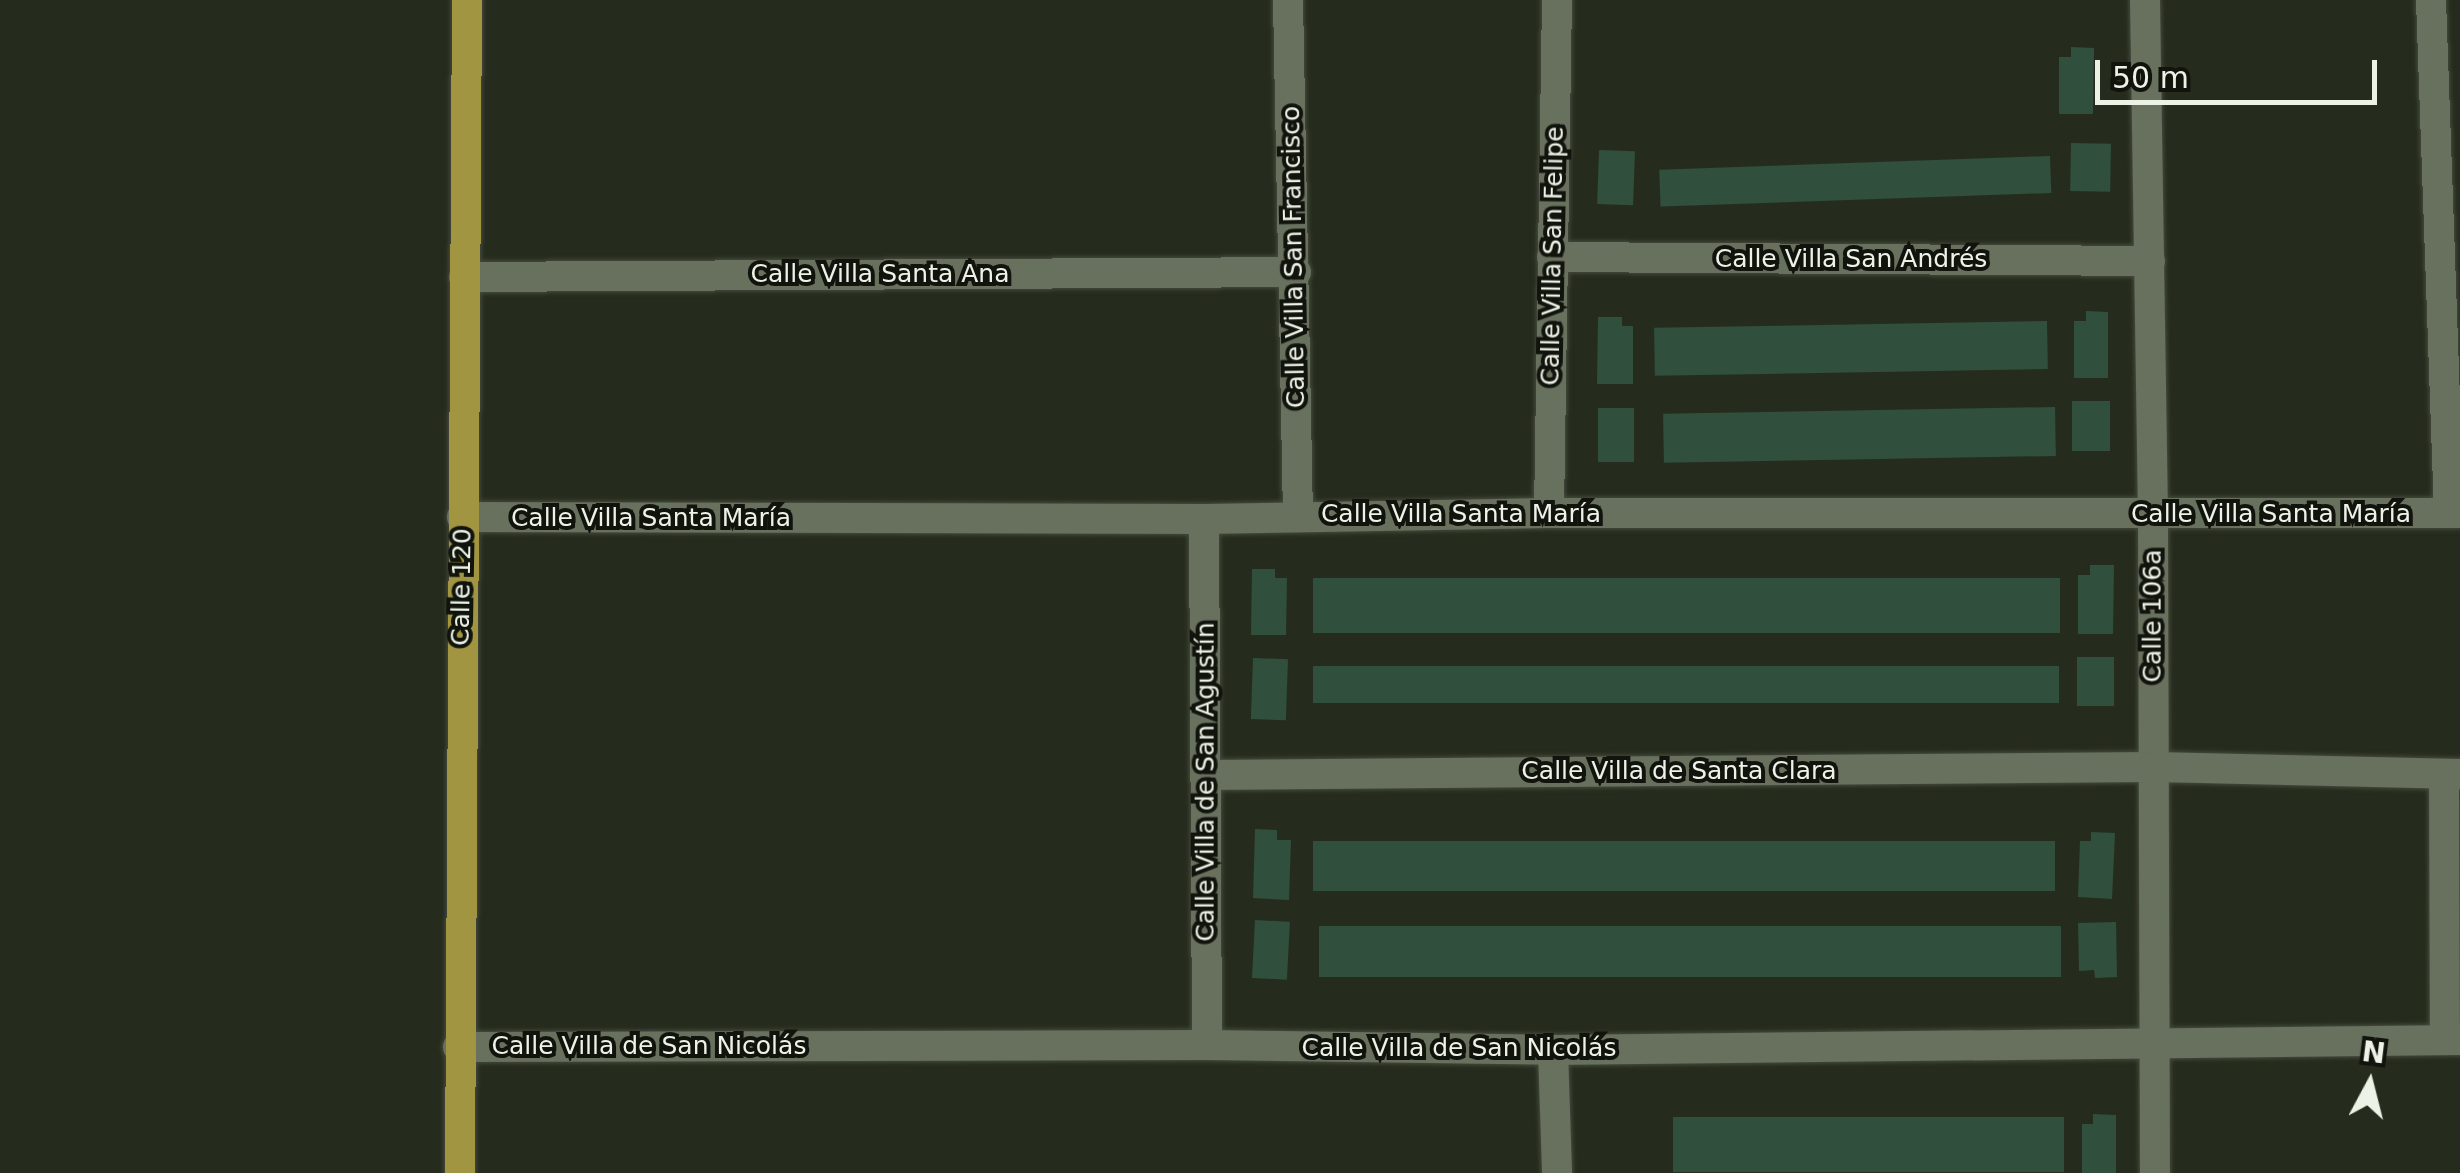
<!DOCTYPE html>
<meta charset="utf-8">
<style>
body{margin:0}
#map{position:relative;width:2460px;height:1173px;overflow:hidden;background:#262c1d;font-family:"DejaVu Sans",sans-serif}
div>[style]{position:absolute}
[style*='--x']{left:calc(var(--x)*1px);top:calc(var(--y)*1px);width:calc(var(--w)*1px);rotate:calc(var(--a)*1deg)}
.building>*{inset:0;background:#304f3d;transform-origin:0 0}
.roads{filter:drop-shadow(0 0 2px #444a3d) drop-shadow(0 0 2px #444a3d)}
.minor>*{height:30px;margin:-15px;padding:0 15px;transform-origin:15px;border-radius:15px;background:#68705e}
.major>*{height:30px;margin:-15px;padding:0 15px;transform-origin:15px;border-radius:15px;background:#a29541}
span{translate:-50% -50%;white-space:nowrap;text-align:center;line-height:1.15;-webkit-text-stroke:8px #11140d;paint-order:stroke}
.street-label{font-size:25px;color:#edf2e7}
.north{position:absolute;left:2320px;top:1033px;width:100px;height:100px;-webkit-text-stroke:8px #11140d;paint-order:stroke;rotate:7deg;font-size:28px;font-weight:700;line-height:40px;text-align:center;color:#edf2e7}
.north::after{content:'';display:block;margin:auto;width:35px;height:45px;background:#edf2e7;clip-path:polygon(50% 0,100% 100%,50% 72%,0 100%)}
.scale{position:absolute;left:2095px;top:60px;width:282px;height:45px;box-sizing:border-box;border:5px solid #edf2e7;border-top:0;padding-left:12px;font-size:30px;line-height:35px;white-space:nowrap;color:#edf2e7;-webkit-text-stroke:8px #11140d;paint-order:stroke}
</style>
<div id="map">
<div class="building">
<i style="clip-path:polygon(2071px 47px,2094px 48px,2093px 114px,2059px 114px,2059px 57px,2071px 57px)"></i>
<i style="left:2071px;top:143px;width:40px;height:48px;rotate:1deg"></i>
<i style="left:1599px;top:150px;width:36px;height:54px;rotate:2deg"></i>
<i style="left:2050px;top:156px;width:37px;height:391px;rotate:88deg"></i>
<i style="clip-path:polygon(2086px 311px,2108px 312px,2108px 378px,2074px 378px,2074px 321px,2086px 321px)"></i>
<i style="clip-path:polygon(1598px 317px,1622px 317px,1622px 326px,1633px 326px,1633px 384px,1597px 384px)"></i>
<i style="left:2047px;top:321px;width:48px;height:393px;rotate:89deg"></i>
<i style="left:2072px;top:401px;width:38px;height:50px"></i>
<i style="left:2055px;top:407px;width:49px;height:392px;rotate:89deg"></i>
<i style="left:1598px;top:408px;width:36px;height:54px"></i>
<i style="clip-path:polygon(2090px 565px,2114px 565px,2113px 634px,2078px 634px,2078px 575px,2090px 575px)"></i>
<i style="clip-path:polygon(1252px 569px,1275px 569px,1275px 578px,1287px 578px,1286px 635px,1251px 635px)"></i>
<i style="left:1313px;top:578px;width:747px;height:55px"></i>
<i style="left:2077px;top:657px;width:37px;height:49px"></i>
<i style="left:1253px;top:658px;width:35px;height:61px;rotate:2deg"></i>
<i style="left:2059px;top:666px;width:37px;height:746px;rotate:90deg"></i>
<i style="clip-path:polygon(1255px 829px,1277px 830px,1277px 840px,1291px 840px,1289px 900px,1253px 898px)"></i>
<i style="clip-path:polygon(2091px 832px,2115px 833px,2112px 899px,2078px 897px,2080px 841px,2091px 841px)"></i>
<i style="left:1313px;top:841px;width:742px;height:50px"></i>
<i style="left:1255px;top:920px;width:35px;height:58px;rotate:3deg"></i>
<i style="clip-path:polygon(2116px 922px,2117px 977px,2095px 978px,2094px 970px,2079px 971px,2078px 923px)"></i>
<i style="left:2061px;top:926px;width:51px;height:742px;rotate:90deg"></i>
<i style="clip-path:polygon(2093px 1114px,2116px 1115px,2116px 1173px,2082px 1173px,2082px 1124px,2093px 1124px)"></i>
<i style="left:1673px;top:1117px;width:391px;height:55px"></i>
</div>
<div class="roads">
<div class="minor">
<i style="--x:1288;--y:0;--w:514;--a:88.89"></i>
<i style="--x:2145;--y:0;--w:516;--a:89.11"></i>
<i style="--x:2153;--y:516;--w:657;--a:89.83"></i>
<i style="--x:2431;--y:0;--w:513;--a:87.99"></i>
<i style="--x:1552;--y:257;--w:598;--a:0.38"></i>
<i style="--x:464;--y:277;--w:832;--a:-0.34"></i>
<i style="--x:1549;--y:513;--w:513;--a:-89.11"></i>
<i style="--x:462;--y:517;--w:742;--a:0.15"></i>
<i style="--x:1204;--y:519;--w:345;--a:-1"></i>
<i style="--x:1549;--y:513;--w:911;--a:0"></i>
<i style="--x:1204;--y:519;--w:526;--a:89.67"></i>
<i style="--x:2444;--y:774;--w:266;--a:89.8"></i>
<i style="--x:1206;--y:775;--w:947;--a:-0.48"></i>
<i style="--x:2153;--y:767;--w:307;--a:1.3"></i>
<i style="--x:458;--y:1047;--w:749;--a:-0.15"></i>
<i style="--x:1207;--y:1045;--w:346;--a:0.8"></i>
<i style="--x:1553;--y:1050;--w:907;--a:-0.63"></i>
<i style="--x:1553;--y:1050;--w:123;--a:88.1"></i>
</div>
<div class="major">
<i style="--x:460;--y:1173;--w:1173;--a:-89.66"></i>
</div>
</div>
<div class="street-label">
<span style="left:1553px;top:256px;rotate:-89deg">Calle Villa San Felipe</span>
<span style="left:1294px;top:257px;rotate:-91deg">Calle Villa San Francisco</span>
<span style="left:1851px;top:259px">Calle Villa San Andrés</span>
<span style="left:880px;top:274px">Calle Villa Santa Ana</span>
<span style="left:1461px;top:514px">Calle Villa Santa María</span>
<span style="left:2271px;top:514px">Calle Villa Santa María</span>
<span style="left:651px;top:518px">Calle Villa Santa María</span>
<span style="left:462px;top:587px;rotate:-89deg">Calle 120</span>
<span style="left:2153px;top:616px;rotate:-90deg">Calle 106a</span>
<span style="left:1679px;top:771px">Calle Villa de Santa Clara</span>
<span style="left:1206px;top:782px;rotate:-90deg">Calle Villa de San Agustín</span>
<span style="left:649px;top:1046px">Calle Villa de San Nicolás</span>
<span style="left:1459px;top:1048px">Calle Villa de San Nicolás</span>
</div>
<div class="north">N</div>
<div class="scale">50 m</div>
</div>
